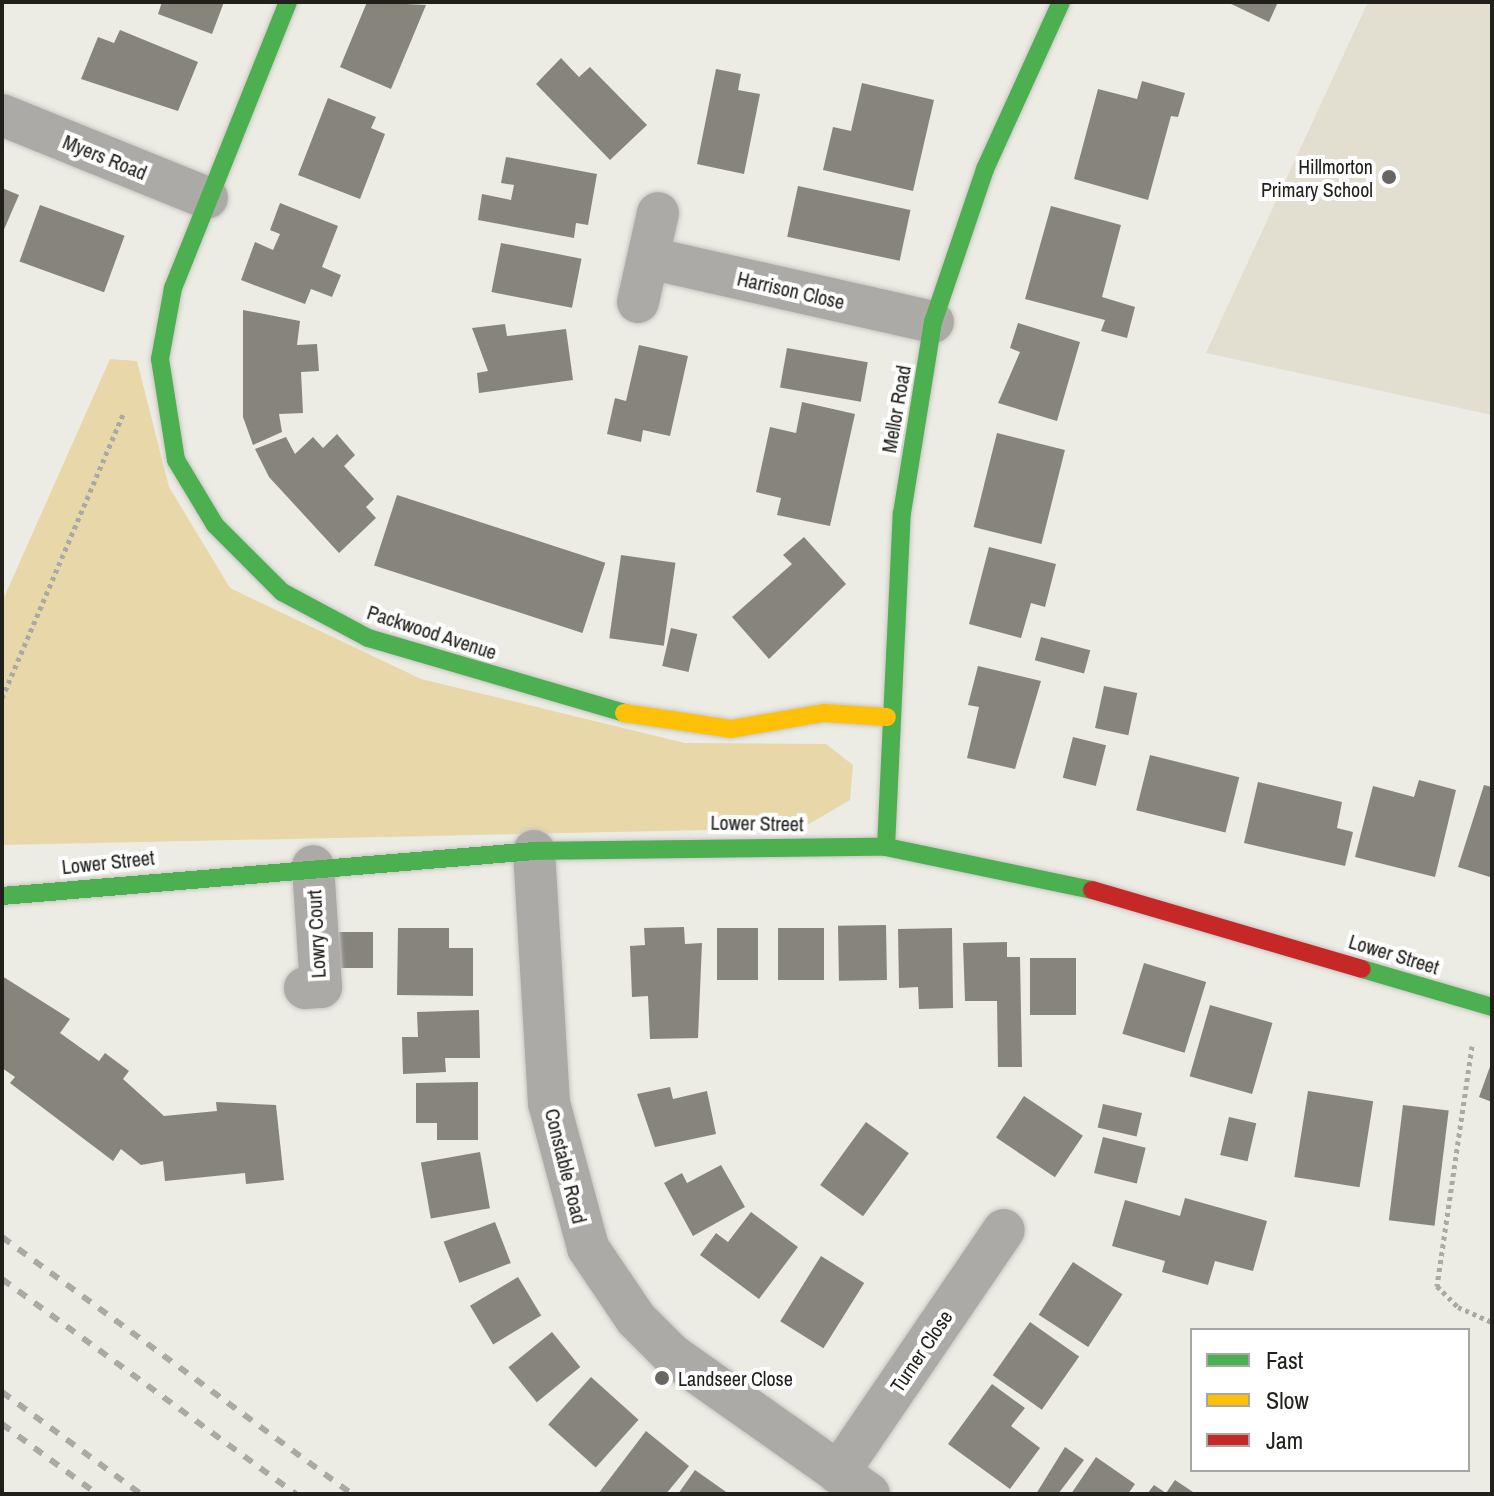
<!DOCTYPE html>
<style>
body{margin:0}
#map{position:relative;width:1494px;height:1496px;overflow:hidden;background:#ecebe4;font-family:"Archivo Narrow",sans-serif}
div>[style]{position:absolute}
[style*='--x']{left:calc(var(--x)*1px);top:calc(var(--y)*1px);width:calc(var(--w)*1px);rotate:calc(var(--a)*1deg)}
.built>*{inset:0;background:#e2ded0}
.green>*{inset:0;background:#e8d8a9}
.building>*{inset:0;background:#87857b;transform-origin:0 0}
.path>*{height:5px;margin-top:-2.5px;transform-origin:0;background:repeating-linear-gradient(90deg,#aaa9a6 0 4px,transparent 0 8px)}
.roads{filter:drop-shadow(0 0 2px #c7c6c1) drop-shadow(0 0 2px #c7c6c1)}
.street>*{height:42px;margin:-21px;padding:0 21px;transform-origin:21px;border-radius:21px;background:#abaaa7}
.fast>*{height:18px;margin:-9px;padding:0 9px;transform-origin:9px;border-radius:9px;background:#4caf50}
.slow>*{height:18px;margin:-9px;padding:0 9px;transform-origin:9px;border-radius:9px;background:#ffc107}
.jam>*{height:18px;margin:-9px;padding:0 9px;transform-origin:9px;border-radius:9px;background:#c62828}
.rail>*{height:6px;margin-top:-3px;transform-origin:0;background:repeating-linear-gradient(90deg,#aaa9a5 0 10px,transparent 0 20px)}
.dots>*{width:22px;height:22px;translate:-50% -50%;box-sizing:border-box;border:4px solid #fff;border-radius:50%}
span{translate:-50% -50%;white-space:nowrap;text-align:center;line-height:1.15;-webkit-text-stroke:8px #fff;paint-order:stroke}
.street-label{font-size:20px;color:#21201b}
.poi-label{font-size:20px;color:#21201b}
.right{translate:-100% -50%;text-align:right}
.left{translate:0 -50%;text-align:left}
.frame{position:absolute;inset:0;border:4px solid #21201b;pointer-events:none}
.legend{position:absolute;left:1190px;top:1328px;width:280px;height:144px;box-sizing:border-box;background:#fff;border:2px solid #a6a6a4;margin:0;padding:10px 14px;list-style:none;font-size:24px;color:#21201b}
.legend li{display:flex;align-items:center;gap:16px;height:40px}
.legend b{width:40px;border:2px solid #a6a6a4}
</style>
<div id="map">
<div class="built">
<i style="clip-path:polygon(1368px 2px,1492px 2px,1492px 415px,1206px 353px)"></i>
</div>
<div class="green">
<i style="clip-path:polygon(110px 359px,137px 361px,169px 487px,230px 588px,421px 679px,685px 743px,826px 744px,853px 765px,850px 800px,802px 828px,2px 845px,2px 602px)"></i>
</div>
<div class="building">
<i style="clip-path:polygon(162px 2px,224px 2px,212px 34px,158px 14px)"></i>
<i style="clip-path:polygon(367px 2px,426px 5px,391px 89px,340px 67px)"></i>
<i style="clip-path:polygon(1227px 2px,1278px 2px,1269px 22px)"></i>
<i style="clip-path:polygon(120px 30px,198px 62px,178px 111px,81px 79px,98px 37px,114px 43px)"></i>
<i style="clip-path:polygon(561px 58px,579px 77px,590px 67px,647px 125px,610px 160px,536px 84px)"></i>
<i style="clip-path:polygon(716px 69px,741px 74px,738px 90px,760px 94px,744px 174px,697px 164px)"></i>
<i style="clip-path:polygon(1142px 81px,1185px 93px,1178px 117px,1171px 116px,1148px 200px,1074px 179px,1098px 89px,1137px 99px)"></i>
<i style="clip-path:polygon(862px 83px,934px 100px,913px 191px,823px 170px,833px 127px,851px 131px)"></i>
<i style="clip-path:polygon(328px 98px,376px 117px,371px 128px,385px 134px,360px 199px,298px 175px)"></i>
<i style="clip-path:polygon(506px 157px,597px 174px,588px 225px,576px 223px,574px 238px,478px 220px,482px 194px,511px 200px,514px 185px,501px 183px)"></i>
<i style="left:798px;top:186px;width:115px;height:52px;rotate:12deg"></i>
<i style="clip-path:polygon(2px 188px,19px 195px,2px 234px)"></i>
<i style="clip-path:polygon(280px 203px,338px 226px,322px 267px,341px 275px,332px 297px,311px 289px,305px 304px,241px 280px,255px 242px,273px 250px,280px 234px,270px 230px)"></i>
<i style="left:40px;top:205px;width:90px;height:60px;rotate:20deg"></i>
<i style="clip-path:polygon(1051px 206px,1121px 225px,1102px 297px,1135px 307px,1127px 338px,1101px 331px,1105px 320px,1025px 299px)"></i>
<i style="left:501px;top:243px;width:82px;height:50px;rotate:11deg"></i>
<i style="clip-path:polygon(243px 310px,300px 321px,297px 345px,317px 344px,319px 371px,301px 372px,303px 413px,279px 414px,282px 432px,253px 445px,243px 417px)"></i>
<i style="clip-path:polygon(1018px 323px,1080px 342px,1057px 421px,998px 403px,1020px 352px,1010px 348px)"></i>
<i style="clip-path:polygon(505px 324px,507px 336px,566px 329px,573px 380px,479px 393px,477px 373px,488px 371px,472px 328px)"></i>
<i style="clip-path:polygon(639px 345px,688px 356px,670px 436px,643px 430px,641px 442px,607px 434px,615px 398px,626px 401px)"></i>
<i style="left:787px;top:348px;width:82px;height:40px;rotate:10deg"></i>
<i style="clip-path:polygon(802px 402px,855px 414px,830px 526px,777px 515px,781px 498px,756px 492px,770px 427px,796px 433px)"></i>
<i style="left:997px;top:433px;width:70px;height:97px;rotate:14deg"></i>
<i style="clip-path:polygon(337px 434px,355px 455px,344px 466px,374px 499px,366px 507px,376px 518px,339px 553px,269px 477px,255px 449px,286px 437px,295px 454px,313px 437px,323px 448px)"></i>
<i style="left:397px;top:495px;width:219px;height:74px;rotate:18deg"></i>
<i style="clip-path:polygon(804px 537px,846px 584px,769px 659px,732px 617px,792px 564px,783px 555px)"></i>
<i style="clip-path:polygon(989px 547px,1056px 564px,1045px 607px,1031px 603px,1021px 638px,969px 624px)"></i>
<i style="left:621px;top:555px;width:55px;height:84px;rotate:8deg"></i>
<i style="left:671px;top:628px;width:27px;height:39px;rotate:13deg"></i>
<i style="left:1041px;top:637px;width:51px;height:24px;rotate:15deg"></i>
<i style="clip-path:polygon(978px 666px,1041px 681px,1015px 769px,967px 758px,979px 707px,968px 705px)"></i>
<i style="left:1104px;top:686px;width:34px;height:43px;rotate:12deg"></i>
<i style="left:1073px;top:737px;width:34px;height:42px;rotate:14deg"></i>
<i style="left:1150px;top:755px;width:92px;height:57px;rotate:14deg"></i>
<i style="clip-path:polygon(1419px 780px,1456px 790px,1435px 877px,1355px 857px,1373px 786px,1414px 797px)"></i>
<i style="clip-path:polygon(1258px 782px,1342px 802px,1337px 828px,1353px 832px,1345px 866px,1244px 843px)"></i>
<i style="clip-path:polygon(1484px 785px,1492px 787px,1492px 886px,1490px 877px,1458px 867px)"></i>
<i style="left:886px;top:925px;width:55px;height:48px;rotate:89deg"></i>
<i style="clip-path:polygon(684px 927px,685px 944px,702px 943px,698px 1038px,650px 1039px,648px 996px,632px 997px,630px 946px,645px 945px,644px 928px)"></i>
<i style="clip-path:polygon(398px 928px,449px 928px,449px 948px,473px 948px,473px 996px,397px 995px)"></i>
<i style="left:717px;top:928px;width:41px;height:52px"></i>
<i style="left:778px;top:928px;width:46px;height:52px"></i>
<i style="clip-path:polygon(952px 928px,953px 1008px,919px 1009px,918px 987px,899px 988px,898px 929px)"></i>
<i style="left:339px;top:932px;width:34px;height:36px"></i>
<i style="clip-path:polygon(1007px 942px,1007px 957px,1020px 957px,1022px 1067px,998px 1067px,997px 1001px,965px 1001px,963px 943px)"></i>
<i style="left:1030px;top:958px;width:46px;height:57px"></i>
<i style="left:1144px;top:963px;width:65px;height:74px;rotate:17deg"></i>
<i style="clip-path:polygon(2px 976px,70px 1019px,60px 1033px,99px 1061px,105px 1053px,129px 1071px,123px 1079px,164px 1116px,217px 1111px,216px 1102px,276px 1105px,284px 1180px,246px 1184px,245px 1173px,165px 1181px,163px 1161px,141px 1165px,121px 1149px,113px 1161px,10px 1083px,15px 1077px,2px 1068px)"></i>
<i style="left:1210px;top:1005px;width:65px;height:74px;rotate:16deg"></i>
<i style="clip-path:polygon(479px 1010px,480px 1058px,445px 1058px,446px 1072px,403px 1074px,402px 1037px,418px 1037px,417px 1012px)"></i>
<i style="clip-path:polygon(1492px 1061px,1492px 1102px,1479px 1097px)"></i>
<i style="clip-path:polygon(478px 1082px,478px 1140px,437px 1140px,437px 1123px,416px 1123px,416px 1083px)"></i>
<i style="clip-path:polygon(670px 1087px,673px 1099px,707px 1091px,716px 1134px,655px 1147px,637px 1094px)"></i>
<i style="left:1308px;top:1091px;width:66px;height:87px;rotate:9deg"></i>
<i style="left:1024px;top:1096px;width:71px;height:50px;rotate:34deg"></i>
<i style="left:1103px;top:1104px;width:40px;height:24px;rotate:13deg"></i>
<i style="left:1403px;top:1105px;width:46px;height:116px;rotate:7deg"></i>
<i style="left:1229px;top:1117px;width:28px;height:39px;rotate:13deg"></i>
<i style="left:866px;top:1122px;width:53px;height:78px;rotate:36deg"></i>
<i style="left:1103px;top:1137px;width:44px;height:37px;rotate:14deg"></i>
<i style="left:480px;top:1152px;width:57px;height:60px;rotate:80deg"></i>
<i style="clip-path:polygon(721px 1165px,745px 1207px,693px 1236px,664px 1183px,682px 1173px,687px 1183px)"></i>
<i style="clip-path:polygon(1185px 1198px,1267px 1221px,1253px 1271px,1215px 1261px,1208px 1285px,1162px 1272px,1165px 1261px,1112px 1246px,1125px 1200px,1180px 1216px)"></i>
<i style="clip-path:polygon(751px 1212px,798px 1247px,759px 1299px,700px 1255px,716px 1233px,728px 1242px)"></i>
<i style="left:495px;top:1222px;width:44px;height:55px;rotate:69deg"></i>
<i style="left:821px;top:1256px;width:51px;height:77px;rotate:32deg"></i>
<i style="left:1073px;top:1262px;width:59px;height:63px;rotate:33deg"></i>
<i style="left:518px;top:1277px;width:45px;height:56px;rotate:59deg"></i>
<i style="left:1030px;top:1322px;width:60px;height:65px;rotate:35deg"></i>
<i style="left:552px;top:1332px;width:45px;height:56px;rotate:51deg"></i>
<i style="left:591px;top:1377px;width:64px;height:64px;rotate:42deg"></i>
<i style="clip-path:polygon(992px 1384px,1025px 1408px,1011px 1426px,1040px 1448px,1010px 1489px,948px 1444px)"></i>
<i style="clip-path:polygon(646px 1431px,689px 1466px,666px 1494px,598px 1494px)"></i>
<i style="clip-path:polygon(1065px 1447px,1084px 1460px,1058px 1494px,1036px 1494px)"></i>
<i style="clip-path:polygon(1096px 1457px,1135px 1484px,1128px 1494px,1071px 1494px)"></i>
<i style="clip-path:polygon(695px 1470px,729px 1494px,678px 1494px)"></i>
<i style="clip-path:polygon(1175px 1480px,1196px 1494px,1147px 1494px,1154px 1485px,1166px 1493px)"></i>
</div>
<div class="path">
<i style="--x:2;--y:698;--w:309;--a:-66.9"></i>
<i style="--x:1472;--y:1046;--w:243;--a:98.3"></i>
<i style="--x:1437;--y:1286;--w:30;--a:45"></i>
<i style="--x:1458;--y:1307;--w:37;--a:24"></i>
</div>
<div class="roads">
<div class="street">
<i style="--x:2;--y:115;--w:221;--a:22"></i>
<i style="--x:649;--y:258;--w:291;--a:12.7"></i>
<i style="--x:638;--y:302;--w:91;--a:-77.3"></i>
<i style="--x:534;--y:851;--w:252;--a:86.6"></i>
<i style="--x:549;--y:1103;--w:150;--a:74.9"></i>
<i style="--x:588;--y:1248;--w:86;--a:55.9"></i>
<i style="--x:636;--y:1319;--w:51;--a:45"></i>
<i style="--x:672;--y:1355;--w:241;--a:35.2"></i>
<i style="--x:305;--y:988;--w:16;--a:-4"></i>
<i style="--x:321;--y:987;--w:121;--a:-93.8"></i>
<i style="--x:838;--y:1473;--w:294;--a:-55.7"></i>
</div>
<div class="fast">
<i style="--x:288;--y:2;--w:308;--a:111.9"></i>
<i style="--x:173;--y:288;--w:72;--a:100.4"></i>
<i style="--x:160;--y:359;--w:102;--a:81"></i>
<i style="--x:176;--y:460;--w:76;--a:59"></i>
<i style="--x:215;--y:525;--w:95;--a:45"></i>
<i style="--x:282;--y:592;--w:98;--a:28.1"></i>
<i style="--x:368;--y:638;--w:267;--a:16.3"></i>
<i style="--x:886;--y:847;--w:334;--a:-87.3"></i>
<i style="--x:902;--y:513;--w:193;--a:-80.8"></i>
<i style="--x:933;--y:322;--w:162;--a:-71.2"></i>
<i style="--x:985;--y:169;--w:183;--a:-65.5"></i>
<i style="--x:2;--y:896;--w:534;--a:-4.83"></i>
<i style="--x:534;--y:851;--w:352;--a:-0.7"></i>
<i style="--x:886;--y:847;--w:210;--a:11.8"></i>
<i style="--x:1362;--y:969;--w:135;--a:16.3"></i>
</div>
<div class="slow">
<i style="--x:624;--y:713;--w:108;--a:8.5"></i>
<i style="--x:731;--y:729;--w:94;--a:-9.8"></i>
<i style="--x:824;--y:713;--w:63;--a:3.6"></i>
</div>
<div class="jam">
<i style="--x:1092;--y:890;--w:281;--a:16.3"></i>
</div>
</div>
<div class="rail">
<i style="--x:2;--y:1237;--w:434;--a:36.3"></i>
<i style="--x:2;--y:1279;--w:364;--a:36.2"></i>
<i style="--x:2;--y:1392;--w:172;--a:36.3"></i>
<i style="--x:2;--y:1424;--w:118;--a:36.4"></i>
</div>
<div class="dots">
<i style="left:1389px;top:177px;background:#686761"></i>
<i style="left:662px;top:1378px;background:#686761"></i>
</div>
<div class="street-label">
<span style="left:105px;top:157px;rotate:22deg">Myers Road</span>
<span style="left:791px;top:290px;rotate:13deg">Harrison Close</span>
<span style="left:896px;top:409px;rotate:-80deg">Mellor Road</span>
<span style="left:432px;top:632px;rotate:18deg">Packwood Avenue</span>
<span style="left:757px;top:823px;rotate:1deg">Lower Street</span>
<span style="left:108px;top:862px;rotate:-6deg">Lower Street</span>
<span style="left:316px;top:934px;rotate:-93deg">Lowry Court</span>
<span style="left:1394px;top:954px;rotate:17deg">Lower Street</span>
<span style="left:566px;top:1166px;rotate:76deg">Constable Road</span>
<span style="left:921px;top:1351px;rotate:-56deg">Turner Close</span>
</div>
<div class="poi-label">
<span class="right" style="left:1373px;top:178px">Hillmorton<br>Primary School</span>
<span class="left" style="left:678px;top:1378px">Landseer Close</span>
</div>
<div class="frame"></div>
<ul class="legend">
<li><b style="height:10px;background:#4caf50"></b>Fast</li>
<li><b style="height:10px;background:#ffc107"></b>Slow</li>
<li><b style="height:10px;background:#c62828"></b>Jam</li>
</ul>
</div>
